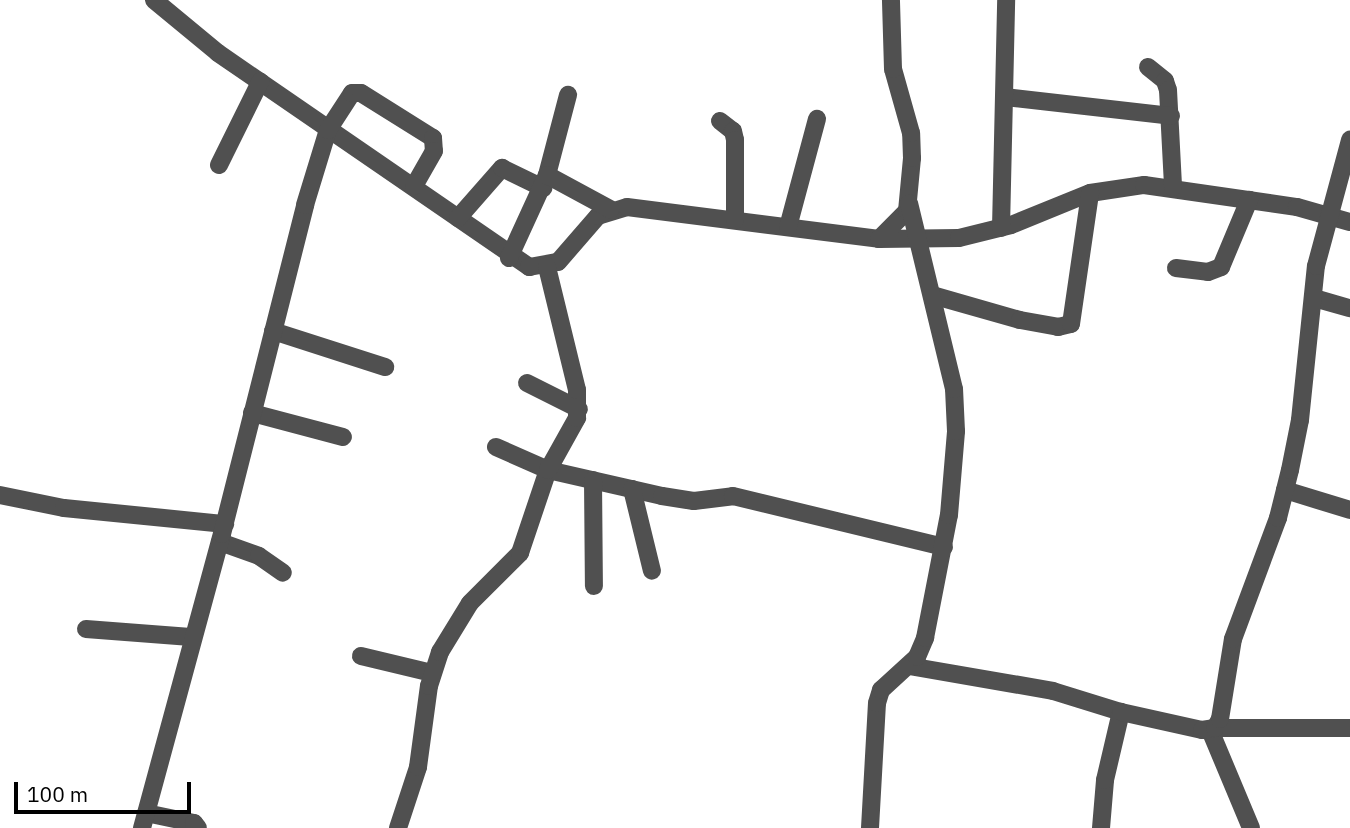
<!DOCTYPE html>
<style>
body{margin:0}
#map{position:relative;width:1350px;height:828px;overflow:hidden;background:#fff;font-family:"IBM Plex Sans",sans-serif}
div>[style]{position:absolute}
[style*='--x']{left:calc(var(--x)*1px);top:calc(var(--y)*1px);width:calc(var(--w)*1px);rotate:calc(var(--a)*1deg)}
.minor>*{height:18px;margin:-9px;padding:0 9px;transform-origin:9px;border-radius:9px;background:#505050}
span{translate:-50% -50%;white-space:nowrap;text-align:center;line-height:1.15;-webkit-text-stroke:7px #fff;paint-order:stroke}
.scale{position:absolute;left:14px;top:782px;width:177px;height:32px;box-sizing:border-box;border:4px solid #000;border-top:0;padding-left:9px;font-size:21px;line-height:24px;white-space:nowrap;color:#000;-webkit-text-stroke:5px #fff;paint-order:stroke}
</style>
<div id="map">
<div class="minor">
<i style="--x:154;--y:0;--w:83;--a:39.6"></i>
<i style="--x:218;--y:53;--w:378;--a:34.5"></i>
<i style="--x:529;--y:267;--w:29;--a:-10"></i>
<i style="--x:558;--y:262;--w:61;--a:-49"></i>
<i style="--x:598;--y:216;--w:30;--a:-17"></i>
<i style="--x:627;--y:207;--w:254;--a:7.2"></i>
<i style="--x:879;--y:239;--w:80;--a:-0.7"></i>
<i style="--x:959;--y:238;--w:54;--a:-14"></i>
<i style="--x:1011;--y:225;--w:85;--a:-22.1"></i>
<i style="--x:1090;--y:193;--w:55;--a:-8.4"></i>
<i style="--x:1144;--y:185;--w:155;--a:8.2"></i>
<i style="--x:1297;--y:207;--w:55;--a:15.8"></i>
<i style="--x:1148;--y:67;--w:22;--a:39"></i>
<i style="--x:1165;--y:81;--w:9;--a:72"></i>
<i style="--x:1168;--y:90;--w:97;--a:87"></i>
<i style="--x:1005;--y:97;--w:167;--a:6.5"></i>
<i style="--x:720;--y:121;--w:16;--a:38"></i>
<i style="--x:733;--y:131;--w:9;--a:77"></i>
<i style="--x:735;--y:140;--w:80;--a:90"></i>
<i style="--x:219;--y:165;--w:93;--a:-63.7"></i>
<i style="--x:547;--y:175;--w:83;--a:-75.3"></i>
<i style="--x:458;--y:218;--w:67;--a:-48.7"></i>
<i style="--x:502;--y:168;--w:46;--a:26"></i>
<i style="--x:788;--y:227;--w:112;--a:-75"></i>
<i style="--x:1001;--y:228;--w:228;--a:-88.7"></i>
<i style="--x:879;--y:239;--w:40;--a:-45"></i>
<i style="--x:907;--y:211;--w:53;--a:-84.6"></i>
<i style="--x:912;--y:158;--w:25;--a:-92"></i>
<i style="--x:911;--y:133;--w:66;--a:-105.7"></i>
<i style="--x:893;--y:69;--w:69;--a:-91.7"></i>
<i style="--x:509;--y:258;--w:91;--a:-65.4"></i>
<i style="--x:547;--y:175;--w:72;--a:28.4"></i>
<i style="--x:1176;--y:268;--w:32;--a:7"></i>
<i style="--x:1208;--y:272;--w:14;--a:-21"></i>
<i style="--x:1221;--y:267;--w:73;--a:-67.3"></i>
<i style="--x:932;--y:295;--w:91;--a:15.9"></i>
<i style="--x:1020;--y:320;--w:39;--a:10"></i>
<i style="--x:1058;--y:327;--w:13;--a:-13"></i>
<i style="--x:1071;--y:324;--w:132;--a:-81.7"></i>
<i style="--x:1314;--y:298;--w:37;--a:16"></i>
<i style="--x:273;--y:331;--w:118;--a:17.8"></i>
<i style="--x:527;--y:383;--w:58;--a:26.6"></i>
<i style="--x:252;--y:413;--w:94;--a:14.8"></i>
<i style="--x:496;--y:447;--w:57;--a:23.9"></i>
<i style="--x:548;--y:470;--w:117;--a:12.8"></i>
<i style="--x:662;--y:496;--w:32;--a:9"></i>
<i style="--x:694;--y:501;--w:39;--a:-7"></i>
<i style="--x:733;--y:496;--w:217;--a:13.6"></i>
<i style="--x:593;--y:480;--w:106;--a:89.5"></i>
<i style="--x:632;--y:489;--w:84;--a:76.3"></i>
<i style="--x:1285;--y:490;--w:68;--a:17.1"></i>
<i style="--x:0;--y:495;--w:65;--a:11.5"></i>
<i style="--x:64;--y:508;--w:162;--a:5.7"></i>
<i style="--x:220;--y:542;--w:41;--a:19.7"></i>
<i style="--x:259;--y:556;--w:29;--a:35"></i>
<i style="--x:86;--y:629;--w:105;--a:4.4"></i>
<i style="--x:361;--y:656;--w:73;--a:13.5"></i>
<i style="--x:909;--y:666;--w:146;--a:9.8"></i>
<i style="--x:1053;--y:691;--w:71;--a:17.2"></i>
<i style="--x:1215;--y:728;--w:135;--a:0"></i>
<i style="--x:1210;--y:730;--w:106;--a:67.3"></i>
<i style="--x:146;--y:813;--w:49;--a:11.8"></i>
<i style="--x:194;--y:823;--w:6;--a:51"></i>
<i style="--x:142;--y:828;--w:305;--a:-74.8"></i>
<i style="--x:222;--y:534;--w:339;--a:-75.8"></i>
<i style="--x:305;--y:205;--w:78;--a:-73"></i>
<i style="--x:328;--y:130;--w:44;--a:-57"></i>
<i style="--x:352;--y:93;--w:9;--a:0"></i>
<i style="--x:361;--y:93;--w:85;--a:32"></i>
<i style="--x:433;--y:138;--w:13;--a:86"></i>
<i style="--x:434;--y:151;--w:40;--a:119.7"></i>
<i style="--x:398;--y:828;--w:64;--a:-71.8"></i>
<i style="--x:418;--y:767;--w:82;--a:-82.3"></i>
<i style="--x:429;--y:686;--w:36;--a:-72"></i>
<i style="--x:440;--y:652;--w:57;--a:-58.5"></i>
<i style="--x:470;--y:603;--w:71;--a:-45"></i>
<i style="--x:520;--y:553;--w:88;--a:-71.4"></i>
<i style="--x:548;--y:470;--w:60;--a:-60.9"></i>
<i style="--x:577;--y:418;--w:28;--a:-90"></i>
<i style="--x:577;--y:390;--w:127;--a:-103.7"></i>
<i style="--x:870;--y:828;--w:125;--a:-86.8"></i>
<i style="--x:877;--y:703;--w:14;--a:-73"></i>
<i style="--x:881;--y:690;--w:49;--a:-42.5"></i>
<i style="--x:917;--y:657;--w:21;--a:-67"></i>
<i style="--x:925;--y:638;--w:125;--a:-79"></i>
<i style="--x:949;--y:515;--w:84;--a:-85.2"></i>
<i style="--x:956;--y:431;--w:42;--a:-92.7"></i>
<i style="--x:954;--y:389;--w:191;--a:-103.6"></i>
<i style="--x:1101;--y:828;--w:48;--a:-85.2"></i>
<i style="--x:1105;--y:780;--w:70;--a:-76.8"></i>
<i style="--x:1121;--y:712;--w:83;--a:12.5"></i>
<i style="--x:1202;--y:730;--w:13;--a:-9"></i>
<i style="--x:1215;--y:728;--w:10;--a:-61"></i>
<i style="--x:1220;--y:719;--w:81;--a:-80.8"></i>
<i style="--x:1233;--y:639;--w:129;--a:-69.6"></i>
<i style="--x:1278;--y:518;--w:49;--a:-76"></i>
<i style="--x:1290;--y:470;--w:51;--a:-78.7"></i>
<i style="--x:1300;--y:420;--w:155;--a:-84.1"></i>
<i style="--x:1316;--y:266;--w:131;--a:-74.9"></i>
</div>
<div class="scale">100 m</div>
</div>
